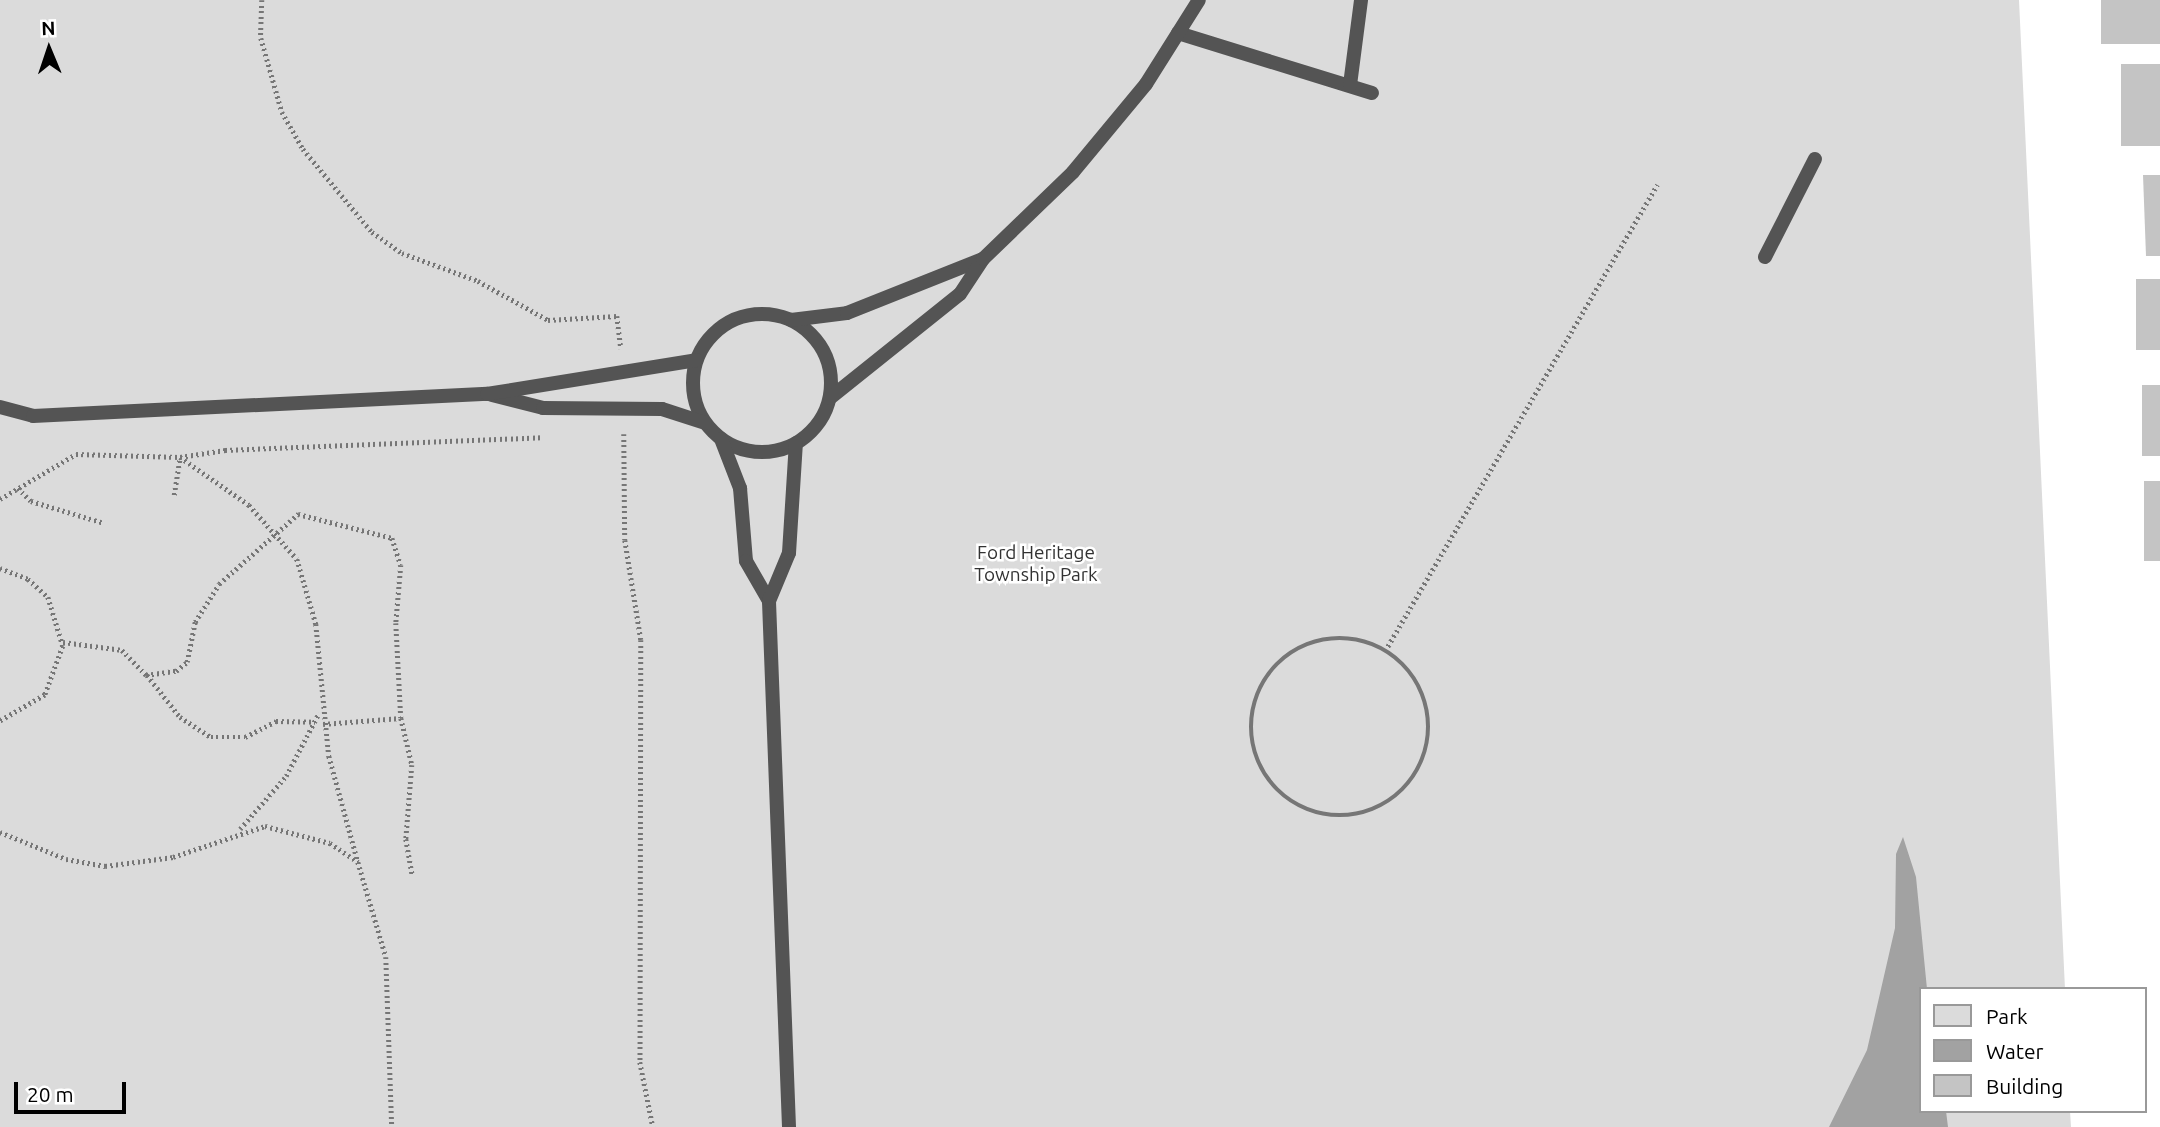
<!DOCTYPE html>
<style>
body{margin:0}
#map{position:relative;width:2160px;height:1127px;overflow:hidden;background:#fff;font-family:Ubuntu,sans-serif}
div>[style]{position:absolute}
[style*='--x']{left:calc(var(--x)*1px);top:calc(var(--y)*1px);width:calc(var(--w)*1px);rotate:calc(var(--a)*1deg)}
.green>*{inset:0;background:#dbdbdb}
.water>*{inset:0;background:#a2a2a2}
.building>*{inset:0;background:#c4c4c4;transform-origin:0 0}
.path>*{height:4.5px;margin-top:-2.25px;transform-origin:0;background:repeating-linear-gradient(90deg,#767676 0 2px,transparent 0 5.5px)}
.path>.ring{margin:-2.25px;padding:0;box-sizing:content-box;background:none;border:4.5px solid #767676;border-radius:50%}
.service>*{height:14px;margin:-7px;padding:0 7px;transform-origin:7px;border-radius:7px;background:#545454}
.service>.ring{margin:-7px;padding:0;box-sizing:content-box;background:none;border:14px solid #545454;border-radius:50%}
span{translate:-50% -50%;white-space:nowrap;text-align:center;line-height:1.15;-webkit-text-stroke:5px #fff;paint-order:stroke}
.park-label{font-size:19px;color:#323232}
.legend{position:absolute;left:1919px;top:987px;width:228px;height:126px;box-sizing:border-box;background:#fff;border:2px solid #999;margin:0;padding:9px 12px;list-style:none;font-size:21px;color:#000}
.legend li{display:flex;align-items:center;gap:14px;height:35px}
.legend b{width:35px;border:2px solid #999}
.north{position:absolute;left:14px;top:14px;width:70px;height:70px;-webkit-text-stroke:5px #fff;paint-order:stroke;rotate:358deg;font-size:19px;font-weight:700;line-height:28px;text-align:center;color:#000}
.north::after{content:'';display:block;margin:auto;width:24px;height:32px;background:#000;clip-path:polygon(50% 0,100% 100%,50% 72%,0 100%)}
.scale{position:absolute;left:14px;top:1082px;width:112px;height:32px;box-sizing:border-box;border:4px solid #000;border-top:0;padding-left:9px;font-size:21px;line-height:24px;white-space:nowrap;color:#000;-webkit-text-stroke:5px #fff;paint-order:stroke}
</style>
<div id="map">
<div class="green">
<i style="clip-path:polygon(0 0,2019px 0,2065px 989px,1920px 989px,1920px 1111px,2070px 1111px,2071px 1127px,0 1127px)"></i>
</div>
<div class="water">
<i style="clip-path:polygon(1903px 837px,1916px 877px,1927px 989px,1920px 989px,1920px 1111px,1946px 1111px,1948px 1127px,1829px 1127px,1867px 1050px,1895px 928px,1896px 854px)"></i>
</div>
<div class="building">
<i style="left:2101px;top:0;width:59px;height:44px"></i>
<i style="left:2160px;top:64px;width:82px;height:39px;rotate:90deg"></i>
<i style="clip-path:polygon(2143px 175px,2160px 175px,2160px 256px,2146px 256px)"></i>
<i style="left:2160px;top:279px;width:71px;height:24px;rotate:90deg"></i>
<i style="left:2160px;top:385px;width:71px;height:18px;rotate:90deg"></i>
<i style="left:2144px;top:481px;width:16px;height:80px"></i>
</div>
<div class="path">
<i style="--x:262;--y:0;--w:38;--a:92"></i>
<i style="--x:261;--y:38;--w:77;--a:74.2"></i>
<i style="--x:282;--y:112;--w:43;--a:60.4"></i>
<i style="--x:303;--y:149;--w:108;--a:50.3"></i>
<i style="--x:372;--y:232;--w:37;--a:35"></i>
<i style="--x:402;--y:253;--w:81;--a:20.2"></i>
<i style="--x:478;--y:281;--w:80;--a:29.1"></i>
<i style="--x:548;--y:320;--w:69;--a:-3.3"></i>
<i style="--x:617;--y:316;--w:33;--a:83"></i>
<i style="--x:624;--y:434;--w:106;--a:89.5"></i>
<i style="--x:625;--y:540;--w:101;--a:80.9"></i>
<i style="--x:641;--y:640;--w:422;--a:90.1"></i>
<i style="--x:640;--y:1062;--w:66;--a:78.7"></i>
<i style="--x:18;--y:488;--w:18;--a:45"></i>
<i style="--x:31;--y:501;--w:76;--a:16.8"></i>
<i style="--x:174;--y:495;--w:38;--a:-81"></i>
<i style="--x:180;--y:457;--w:84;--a:34.8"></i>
<i style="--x:249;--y:505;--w:72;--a:48.4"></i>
<i style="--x:297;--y:559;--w:68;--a:73.7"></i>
<i style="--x:316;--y:624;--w:133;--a:84.4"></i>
<i style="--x:329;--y:756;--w:110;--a:74.7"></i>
<i style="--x:0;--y:499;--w:88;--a:-30.6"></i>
<i style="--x:76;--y:454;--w:104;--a:1.7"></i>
<i style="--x:180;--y:457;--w:46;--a:-8.8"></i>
<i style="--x:225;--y:450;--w:317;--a:-2.3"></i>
<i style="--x:0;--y:568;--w:30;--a:21"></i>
<i style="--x:28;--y:579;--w:27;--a:42"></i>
<i style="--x:48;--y:597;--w:51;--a:73"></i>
<i style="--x:63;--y:646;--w:52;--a:110.2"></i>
<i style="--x:45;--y:695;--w:52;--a:150"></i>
<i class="ring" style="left:1251px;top:638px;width:173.5px;height:173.5px"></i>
<i style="--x:63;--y:642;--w:60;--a:7.7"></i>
<i style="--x:122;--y:650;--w:35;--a:46"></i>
<i style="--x:146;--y:675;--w:30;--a:-8"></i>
<i style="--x:176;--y:671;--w:14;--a:-39"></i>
<i style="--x:187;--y:662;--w:41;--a:-78.7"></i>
<i style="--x:195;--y:622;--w:45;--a:-57.7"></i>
<i style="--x:219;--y:584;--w:106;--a:-41.5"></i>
<i style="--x:298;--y:514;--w:97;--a:14.3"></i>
<i style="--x:392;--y:538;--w:28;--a:72"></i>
<i style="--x:401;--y:565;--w:58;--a:94.9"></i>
<i style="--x:396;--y:623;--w:95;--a:87"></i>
<i style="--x:401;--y:718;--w:48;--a:76.8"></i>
<i style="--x:412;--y:765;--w:74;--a:94.6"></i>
<i style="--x:406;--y:839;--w:36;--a:80"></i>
<i style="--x:1385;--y:651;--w:540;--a:-59.73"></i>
<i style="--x:147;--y:675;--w:53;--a:51.8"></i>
<i style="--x:180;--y:717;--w:37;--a:33"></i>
<i style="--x:211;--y:737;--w:34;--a:0"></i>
<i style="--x:245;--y:737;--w:35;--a:-27"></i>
<i style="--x:276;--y:721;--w:39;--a:1"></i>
<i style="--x:323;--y:724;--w:78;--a:-4.4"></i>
<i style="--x:240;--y:829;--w:70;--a:-49"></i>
<i style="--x:286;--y:776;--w:71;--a:-62.4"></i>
<i style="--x:0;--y:832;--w:71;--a:22.2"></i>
<i style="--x:66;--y:859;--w:40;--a:10"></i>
<i style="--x:105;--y:866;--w:69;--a:-7.5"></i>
<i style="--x:173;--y:857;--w:97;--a:-18.6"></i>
<i style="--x:265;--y:826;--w:67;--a:14.7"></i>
<i style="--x:330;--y:843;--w:34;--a:34"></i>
<i style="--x:358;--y:862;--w:99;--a:73.6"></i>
<i style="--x:386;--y:957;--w:170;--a:88"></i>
</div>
<div class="service">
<i style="--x:1178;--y:33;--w:203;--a:17.2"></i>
<i style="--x:1350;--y:85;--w:86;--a:-82.6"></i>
<i style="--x:1765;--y:257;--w:110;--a:-63"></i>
<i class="ring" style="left:693px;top:314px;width:124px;height:124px"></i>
<i style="--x:791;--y:320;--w:56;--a:-7.1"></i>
<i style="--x:847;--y:313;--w:146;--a:-21.7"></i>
<i style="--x:492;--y:395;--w:53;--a:14.3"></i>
<i style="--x:543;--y:408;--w:119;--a:0.5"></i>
<i style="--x:662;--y:409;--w:45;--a:18"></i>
<i style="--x:830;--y:398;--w:166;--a:-38.7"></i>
<i style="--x:960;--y:294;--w:42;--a:-56.7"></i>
<i style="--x:983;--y:259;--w:125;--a:-44"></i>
<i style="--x:1073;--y:172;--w:114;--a:-50.3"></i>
<i style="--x:1146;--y:84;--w:99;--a:-57.8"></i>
<i style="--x:0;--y:407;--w:34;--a:15"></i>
<i style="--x:33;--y:416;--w:455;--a:-2.8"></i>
<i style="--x:487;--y:394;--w:212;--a:-9.2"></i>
<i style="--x:721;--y:439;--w:53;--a:68.8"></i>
<i style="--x:740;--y:488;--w:73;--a:85.3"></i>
<i style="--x:746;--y:561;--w:46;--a:60.1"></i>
<i style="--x:789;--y:1127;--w:526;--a:-92.18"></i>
<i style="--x:769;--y:601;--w:52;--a:-67.4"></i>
<i style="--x:789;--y:553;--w:110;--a:-86.4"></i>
</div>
<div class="park-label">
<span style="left:1036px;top:564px">Ford Heritage<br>Township Park</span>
</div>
<ul class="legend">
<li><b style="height:19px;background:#dbdbdb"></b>Park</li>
<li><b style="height:19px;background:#a2a2a2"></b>Water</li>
<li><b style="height:19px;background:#c4c4c4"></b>Building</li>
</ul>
<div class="north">N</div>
<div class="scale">20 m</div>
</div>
